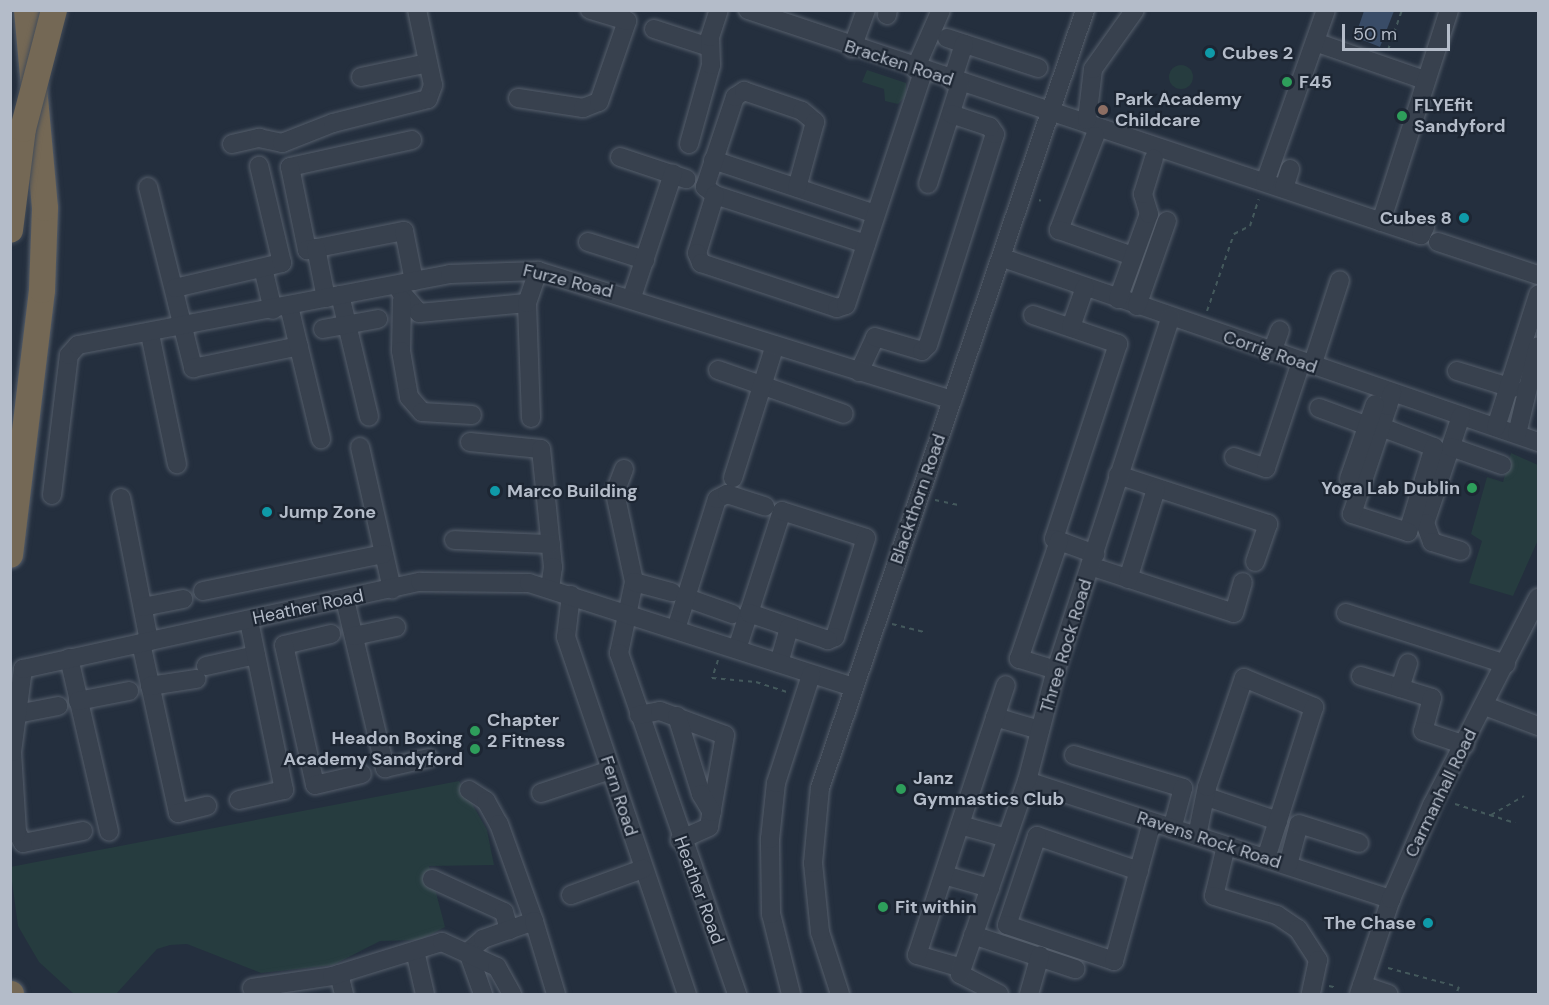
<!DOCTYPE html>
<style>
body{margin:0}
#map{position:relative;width:1549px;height:1005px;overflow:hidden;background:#242f3e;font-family:"DM Sans",sans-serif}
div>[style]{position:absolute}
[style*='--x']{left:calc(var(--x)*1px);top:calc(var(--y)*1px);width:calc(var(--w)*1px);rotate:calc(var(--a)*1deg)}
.green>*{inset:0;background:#263c3f}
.round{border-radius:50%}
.water>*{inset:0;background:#394c67}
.path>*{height:2px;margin-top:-1px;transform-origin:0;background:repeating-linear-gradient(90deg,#44595c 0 4.5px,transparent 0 9px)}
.roads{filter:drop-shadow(0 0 2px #565f6c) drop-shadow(0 0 2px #565f6c)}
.minor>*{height:18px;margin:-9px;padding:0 9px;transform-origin:9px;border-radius:9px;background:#38414e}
.highway>*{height:26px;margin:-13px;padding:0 13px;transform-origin:13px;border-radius:13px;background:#746855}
.bridges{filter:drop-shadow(0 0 2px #434c59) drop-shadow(0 0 2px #434c59)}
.highway-bridge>*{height:26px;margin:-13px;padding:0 13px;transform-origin:13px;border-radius:13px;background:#746855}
.dots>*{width:16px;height:16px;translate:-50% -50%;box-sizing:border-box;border:3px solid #1d2633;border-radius:50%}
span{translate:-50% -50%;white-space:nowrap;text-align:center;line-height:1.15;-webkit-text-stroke:4.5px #1d2633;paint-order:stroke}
.poi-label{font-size:18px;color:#b4bcc9;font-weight:700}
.left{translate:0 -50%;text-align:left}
.right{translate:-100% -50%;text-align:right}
.street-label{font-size:18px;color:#b4bcc9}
.frame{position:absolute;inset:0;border:12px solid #b4bcc9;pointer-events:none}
.scale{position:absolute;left:1342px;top:24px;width:108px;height:27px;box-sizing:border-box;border:3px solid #b4bcc9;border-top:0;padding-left:8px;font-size:18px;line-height:21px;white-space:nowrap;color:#b4bcc9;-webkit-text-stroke:4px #1d2633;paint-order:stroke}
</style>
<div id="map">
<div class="green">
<i class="round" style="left:1169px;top:65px;width:24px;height:24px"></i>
<i style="clip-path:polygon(867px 70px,906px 83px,906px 96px,898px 104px,885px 101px,884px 89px,862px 82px)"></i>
<i style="clip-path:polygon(1511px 453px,1538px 465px,1538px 540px,1513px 596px,1469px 583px,1482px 541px,1471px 534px,1487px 477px,1503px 482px)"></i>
<i style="clip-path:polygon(459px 781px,487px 830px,494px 865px,429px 866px,445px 927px,420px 940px,380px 941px,333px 965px,261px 973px,187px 944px,170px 945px,157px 949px,116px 994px,74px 994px,39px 962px,18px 926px,10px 867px)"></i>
</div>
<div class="water">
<i style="clip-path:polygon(1364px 11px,1394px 11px,1380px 47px,1355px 37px)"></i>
</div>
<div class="path">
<i style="--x:1388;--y:50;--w:42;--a:-70.7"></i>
<i style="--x:1039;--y:200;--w:2;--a:27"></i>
<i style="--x:1207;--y:311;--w:82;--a:-70.7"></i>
<i style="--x:1234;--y:234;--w:18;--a:-27"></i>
<i style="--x:1250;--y:226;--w:28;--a:-72"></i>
<i style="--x:935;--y:500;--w:25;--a:12"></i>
<i style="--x:892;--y:624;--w:36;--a:14"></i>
<i style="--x:718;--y:660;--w:19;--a:108"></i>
<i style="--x:712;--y:678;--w:44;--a:5.2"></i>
<i style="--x:756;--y:682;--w:35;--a:18"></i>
<i style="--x:1455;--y:804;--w:63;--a:17.6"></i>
<i style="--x:1491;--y:815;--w:38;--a:-30"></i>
<i style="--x:1388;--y:968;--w:73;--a:15"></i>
<i style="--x:1459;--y:987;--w:8;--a:113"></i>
<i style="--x:1329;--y:986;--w:9;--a:13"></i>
</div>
<div class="roads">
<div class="minor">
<i style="--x:748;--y:10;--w:710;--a:18.49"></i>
<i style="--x:1421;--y:235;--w:9;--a:-63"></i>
<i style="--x:887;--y:15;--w:5;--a:-79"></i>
<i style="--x:654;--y:29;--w:58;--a:18.1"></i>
<i style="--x:947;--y:38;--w:96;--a:18.2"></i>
<i style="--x:1315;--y:42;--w:116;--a:19.1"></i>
<i style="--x:852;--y:48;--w:40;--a:-69.8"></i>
<i style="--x:915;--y:69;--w:64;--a:-66.2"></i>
<i style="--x:361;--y:77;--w:68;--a:-11.8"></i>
<i style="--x:952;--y:81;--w:39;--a:-72"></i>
<i style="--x:518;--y:98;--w:66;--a:8.7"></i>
<i style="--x:583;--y:108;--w:17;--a:-21"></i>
<i style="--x:599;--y:102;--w:86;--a:-70.9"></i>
<i style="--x:627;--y:21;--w:39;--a:-163"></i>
<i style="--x:1087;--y:120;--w:51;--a:-83.3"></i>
<i style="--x:1093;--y:69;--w:72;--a:-54.6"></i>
<i style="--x:1095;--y:136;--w:101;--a:111"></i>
<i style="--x:1059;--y:230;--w:78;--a:19.4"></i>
<i style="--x:412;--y:140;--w:125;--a:167.5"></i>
<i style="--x:290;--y:167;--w:85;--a:78.4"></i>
<i style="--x:307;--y:250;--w:99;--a:-11.1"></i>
<i style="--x:404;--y:231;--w:51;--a:78.7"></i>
<i style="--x:232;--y:144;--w:28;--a:-13"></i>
<i style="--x:259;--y:138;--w:24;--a:12"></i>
<i style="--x:282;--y:143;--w:55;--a:-21.4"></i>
<i style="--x:333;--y:123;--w:98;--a:-14.2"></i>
<i style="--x:428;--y:99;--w:15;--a:-70"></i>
<i style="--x:433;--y:85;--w:77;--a:-102"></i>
<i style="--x:689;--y:144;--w:82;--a:-74.4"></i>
<i style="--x:711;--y:65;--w:28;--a:-92"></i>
<i style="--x:710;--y:37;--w:28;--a:-72"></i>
<i style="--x:620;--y:157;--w:70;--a:18.4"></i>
<i style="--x:713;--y:160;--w:171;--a:18.4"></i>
<i style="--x:1265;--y:182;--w:182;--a:-70.5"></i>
<i style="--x:928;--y:184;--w:105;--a:-72.3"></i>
<i style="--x:148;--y:187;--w:187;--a:76"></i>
<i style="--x:193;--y:368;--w:108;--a:-11.7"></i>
<i style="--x:1284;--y:188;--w:20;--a:-72"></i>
<i style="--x:715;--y:195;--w:13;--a:-141"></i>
<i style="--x:705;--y:187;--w:95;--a:-71.6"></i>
<i style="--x:735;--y:97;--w:11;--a:-34"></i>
<i style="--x:744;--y:91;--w:61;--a:19"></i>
<i style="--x:802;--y:111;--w:17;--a:40"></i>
<i style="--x:815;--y:122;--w:68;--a:105.3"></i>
<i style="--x:1381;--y:222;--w:223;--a:-72.2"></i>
<i style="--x:588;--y:242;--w:60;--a:17.5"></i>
<i style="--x:1438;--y:242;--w:105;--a:18.3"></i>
<i style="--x:866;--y:244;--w:159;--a:-162"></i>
<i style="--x:715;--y:195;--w:61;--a:107.2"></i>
<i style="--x:697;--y:253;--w:11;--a:68"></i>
<i style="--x:701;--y:263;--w:143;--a:18.3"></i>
<i style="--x:837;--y:308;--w:9;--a:-18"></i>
<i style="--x:846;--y:305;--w:245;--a:-71.7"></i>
<i style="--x:316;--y:248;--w:51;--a:78.7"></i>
<i style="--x:1003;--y:258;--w:566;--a:18.98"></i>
<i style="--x:263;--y:268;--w:43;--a:76.6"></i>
<i style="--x:175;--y:288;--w:110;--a:-13.2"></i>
<i style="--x:282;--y:263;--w:100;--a:-103.3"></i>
<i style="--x:400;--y:291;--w:29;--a:49"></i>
<i style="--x:419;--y:313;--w:108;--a:-5.3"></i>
<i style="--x:340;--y:295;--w:125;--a:76.6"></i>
<i style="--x:632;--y:297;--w:130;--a:-71.6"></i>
<i style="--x:1118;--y:299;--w:90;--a:-70"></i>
<i style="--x:1149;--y:214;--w:21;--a:-107"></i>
<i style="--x:1143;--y:194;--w:37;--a:-73"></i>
<i style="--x:402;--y:300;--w:51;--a:91.1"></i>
<i style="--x:401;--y:351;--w:47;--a:80.1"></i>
<i style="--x:409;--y:397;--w:20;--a:49"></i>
<i style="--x:422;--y:412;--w:50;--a:3.4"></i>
<i style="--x:289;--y:306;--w:137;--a:76.5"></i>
<i style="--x:1137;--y:306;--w:90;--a:-70.6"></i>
<i style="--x:1033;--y:315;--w:90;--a:18.8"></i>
<i style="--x:1118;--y:344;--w:205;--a:108.2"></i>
<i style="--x:1054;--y:539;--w:44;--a:20.1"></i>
<i style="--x:1071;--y:327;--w:42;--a:-70.7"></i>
<i style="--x:323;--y:329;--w:56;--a:-10.3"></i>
<i style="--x:150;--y:334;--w:133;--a:78.3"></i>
<i style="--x:1272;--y:352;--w:23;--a:-70"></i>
<i style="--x:1312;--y:366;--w:90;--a:-72"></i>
<i style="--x:718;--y:370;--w:133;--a:19.2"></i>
<i style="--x:1457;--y:371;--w:58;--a:17.2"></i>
<i style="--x:859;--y:372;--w:38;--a:-65"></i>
<i style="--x:875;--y:337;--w:49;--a:16.6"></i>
<i style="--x:922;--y:351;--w:8;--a:-45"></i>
<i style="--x:928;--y:345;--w:221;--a:-72.4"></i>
<i style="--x:995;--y:134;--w:9;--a:-126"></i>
<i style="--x:990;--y:127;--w:41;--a:-161.6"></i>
<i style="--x:1319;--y:408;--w:52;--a:20.2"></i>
<i style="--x:1461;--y:416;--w:113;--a:108.6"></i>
<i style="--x:1425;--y:523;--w:20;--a:70"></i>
<i style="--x:1432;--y:542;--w:30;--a:17"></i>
<i style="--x:531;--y:418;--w:115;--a:-92"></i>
<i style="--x:527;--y:303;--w:34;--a:-71"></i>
<i style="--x:1381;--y:427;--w:57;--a:20.7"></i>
<i style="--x:1434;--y:447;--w:89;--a:107"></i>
<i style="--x:1408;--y:532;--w:59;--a:-162.2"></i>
<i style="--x:1352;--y:514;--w:114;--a:-71.6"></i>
<i style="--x:1388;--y:406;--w:14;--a:-73"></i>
<i style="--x:1496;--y:427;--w:139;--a:-72.3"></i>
<i style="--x:1517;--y:434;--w:90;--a:-76.6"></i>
<i style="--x:470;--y:442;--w:71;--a:5.6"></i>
<i style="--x:541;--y:449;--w:119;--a:84.2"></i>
<i style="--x:553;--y:567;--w:22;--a:98"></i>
<i style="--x:360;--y:447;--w:146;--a:77.3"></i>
<i style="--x:1451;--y:447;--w:54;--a:19.4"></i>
<i style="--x:1234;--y:457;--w:34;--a:19"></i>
<i style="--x:1266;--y:468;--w:112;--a:-71.7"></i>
<i style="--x:624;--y:469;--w:26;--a:111"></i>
<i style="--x:615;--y:493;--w:91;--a:77.9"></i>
<i style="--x:634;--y:582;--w:73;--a:101.9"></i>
<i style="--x:619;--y:653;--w:361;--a:70.9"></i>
<i style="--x:1118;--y:475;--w:158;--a:18.1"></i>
<i style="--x:1268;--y:524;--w:40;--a:108.9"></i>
<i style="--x:733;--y:478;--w:139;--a:-72.5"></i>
<i style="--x:1349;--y:479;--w:79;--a:-70.9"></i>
<i style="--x:52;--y:495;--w:141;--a:-83.1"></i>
<i style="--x:69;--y:355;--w:13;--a:-48"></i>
<i style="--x:78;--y:345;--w:379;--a:-10.8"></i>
<i style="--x:450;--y:274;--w:88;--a:-2"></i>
<i style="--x:538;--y:271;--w:434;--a:17.3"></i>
<i style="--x:121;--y:498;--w:146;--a:78.9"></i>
<i style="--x:454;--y:540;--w:97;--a:2.4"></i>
<i style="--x:1090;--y:566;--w:151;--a:18.1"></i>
<i style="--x:1234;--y:613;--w:32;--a:-74"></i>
<i style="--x:1128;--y:579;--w:94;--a:-72.7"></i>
<i style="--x:634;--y:582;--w:39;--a:15"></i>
<i style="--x:203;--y:591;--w:184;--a:-11.6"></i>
<i style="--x:571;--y:595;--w:42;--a:96.8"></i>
<i style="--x:566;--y:637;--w:377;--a:71.3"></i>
<i style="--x:687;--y:598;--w:48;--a:19.6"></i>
<i style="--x:345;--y:600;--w:173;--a:76.6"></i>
<i style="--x:385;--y:768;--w:45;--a:-12.8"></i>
<i style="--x:143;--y:607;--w:41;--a:-11.3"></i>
<i style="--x:1346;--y:613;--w:168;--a:17.7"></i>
<i style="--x:676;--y:629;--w:136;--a:-72.5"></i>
<i style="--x:717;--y:499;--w:11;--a:-27"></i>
<i style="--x:727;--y:494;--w:40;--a:18"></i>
<i style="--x:331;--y:634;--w:48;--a:166.8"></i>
<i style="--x:284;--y:645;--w:143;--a:77.5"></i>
<i style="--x:315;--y:785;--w:48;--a:-13.2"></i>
<i style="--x:354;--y:636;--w:43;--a:-12.1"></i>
<i style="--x:141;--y:643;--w:174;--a:77.7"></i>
<i style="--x:178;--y:813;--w:30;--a:-14"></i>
<i style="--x:737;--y:649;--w:38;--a:-72"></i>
<i style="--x:749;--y:613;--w:107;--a:-72.1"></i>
<i style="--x:782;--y:511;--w:88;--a:17.8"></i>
<i style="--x:866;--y:538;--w:104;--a:107.4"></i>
<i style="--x:835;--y:637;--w:8;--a:157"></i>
<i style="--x:828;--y:640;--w:83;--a:-161.1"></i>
<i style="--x:69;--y:658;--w:178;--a:77"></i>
<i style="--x:779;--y:663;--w:37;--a:-74"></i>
<i style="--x:206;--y:666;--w:51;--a:-12.4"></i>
<i style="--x:1056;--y:670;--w:39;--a:-163"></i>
<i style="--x:1019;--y:659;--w:125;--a:-71.3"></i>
<i style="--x:1361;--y:676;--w:74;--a:17.2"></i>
<i style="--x:1432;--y:698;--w:34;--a:105"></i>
<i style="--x:1423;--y:731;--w:44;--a:18.4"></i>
<i style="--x:150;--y:686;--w:47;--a:-8.7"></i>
<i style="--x:1400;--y:688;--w:26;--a:-72"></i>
<i style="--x:78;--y:701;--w:52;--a:-11.1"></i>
<i style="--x:1485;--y:706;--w:57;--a:20.7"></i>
<i style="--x:17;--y:714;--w:42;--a:-11"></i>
<i style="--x:639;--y:715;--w:21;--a:-11"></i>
<i style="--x:660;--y:711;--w:69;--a:20.3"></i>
<i style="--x:725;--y:735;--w:93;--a:99.9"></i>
<i style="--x:709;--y:827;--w:32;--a:156"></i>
<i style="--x:677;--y:716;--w:82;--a:72.9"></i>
<i style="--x:701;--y:794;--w:21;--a:59"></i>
<i style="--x:995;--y:717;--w:47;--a:16.1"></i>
<i style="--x:1074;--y:755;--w:114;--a:16.8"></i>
<i style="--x:1183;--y:788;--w:42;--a:105"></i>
<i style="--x:1027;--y:781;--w:383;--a:18"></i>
<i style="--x:469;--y:790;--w:20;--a:33"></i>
<i style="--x:486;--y:801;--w:26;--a:61"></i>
<i style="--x:499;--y:824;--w:103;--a:70.2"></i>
<i style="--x:541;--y:793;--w:73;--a:-18.4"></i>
<i style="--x:1207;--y:797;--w:75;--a:18.7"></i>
<i style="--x:239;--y:800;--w:46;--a:-12.5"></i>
<i style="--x:284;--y:790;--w:173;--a:-101.7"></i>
<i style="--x:960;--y:825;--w:49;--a:15.5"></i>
<i style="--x:83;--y:831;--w:61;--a:168.7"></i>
<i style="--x:23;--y:843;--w:13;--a:-119"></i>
<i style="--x:17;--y:832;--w:80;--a:-93.6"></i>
<i style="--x:12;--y:752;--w:84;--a:-82.5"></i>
<i style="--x:23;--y:669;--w:406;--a:-12.4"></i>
<i style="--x:420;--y:582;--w:109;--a:0.5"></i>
<i style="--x:529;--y:583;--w:340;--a:17.8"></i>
<i style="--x:1197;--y:836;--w:50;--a:-78.5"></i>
<i style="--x:1207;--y:787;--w:115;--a:-71.3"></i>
<i style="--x:1244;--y:678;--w:76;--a:22.5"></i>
<i style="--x:1314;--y:707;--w:158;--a:107.6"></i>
<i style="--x:1226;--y:846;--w:51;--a:103.5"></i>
<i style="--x:1214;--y:896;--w:66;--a:16.8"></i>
<i style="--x:1277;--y:915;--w:25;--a:34"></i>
<i style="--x:1298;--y:929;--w:37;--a:57"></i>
<i style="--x:1318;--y:960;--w:35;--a:102"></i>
<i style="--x:1288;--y:865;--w:42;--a:-75"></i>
<i style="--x:1299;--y:824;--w:63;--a:17.6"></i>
<i style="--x:1139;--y:871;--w:108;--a:-161.1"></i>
<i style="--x:1037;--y:836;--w:94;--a:108.6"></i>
<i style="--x:1007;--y:925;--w:113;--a:18.6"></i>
<i style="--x:1114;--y:961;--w:144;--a:-74.7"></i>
<i style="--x:944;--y:875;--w:48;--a:15.8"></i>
<i style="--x:432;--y:879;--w:79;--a:24.6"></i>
<i style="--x:504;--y:912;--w:19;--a:74"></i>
<i style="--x:571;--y:895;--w:77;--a:-19.9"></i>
<i style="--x:973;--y:935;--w:108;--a:18.4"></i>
<i style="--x:415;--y:951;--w:44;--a:76.9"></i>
<i style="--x:468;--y:952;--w:20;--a:-41"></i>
<i style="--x:483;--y:939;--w:54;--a:-19.4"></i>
<i style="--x:534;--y:921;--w:76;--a:73.2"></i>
<i style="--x:468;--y:952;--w:45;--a:70.3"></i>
<i style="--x:962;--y:968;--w:47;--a:-163.9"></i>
<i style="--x:917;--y:955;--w:284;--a:-71.8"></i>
<i style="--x:339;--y:974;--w:21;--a:76"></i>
<i style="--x:1362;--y:985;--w:28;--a:19"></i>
<i style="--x:252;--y:988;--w:81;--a:-8.5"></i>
<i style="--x:332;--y:976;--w:115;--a:-17.2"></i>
<i style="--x:442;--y:942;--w:60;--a:24.4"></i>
<i style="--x:497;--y:967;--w:31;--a:61"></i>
<i style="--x:791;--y:994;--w:82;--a:-104"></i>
<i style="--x:771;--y:914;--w:75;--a:-90.8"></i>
<i style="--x:770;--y:839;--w:56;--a:-83.9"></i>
<i style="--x:776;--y:783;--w:114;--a:-72"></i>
<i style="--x:840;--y:994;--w:65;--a:-107.9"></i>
<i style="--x:820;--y:932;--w:69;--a:-95.8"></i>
<i style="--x:813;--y:863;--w:75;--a:-84.7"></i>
<i style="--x:820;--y:788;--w:822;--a:-71.19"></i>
<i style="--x:999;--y:994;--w:44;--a:-152.9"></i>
<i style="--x:960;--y:974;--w:204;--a:-70.9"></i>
<i style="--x:1027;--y:781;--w:115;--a:-75.4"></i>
<i style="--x:1056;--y:670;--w:371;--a:-72"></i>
<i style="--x:1029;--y:994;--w:40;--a:-74"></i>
<i style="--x:1359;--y:994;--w:100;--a:-71.4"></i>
<i style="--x:1391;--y:899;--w:103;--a:-66.4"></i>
<i style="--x:1432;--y:805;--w:233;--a:-62.9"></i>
</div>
<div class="highway">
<i style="--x:10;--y:555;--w:267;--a:-83.1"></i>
<i style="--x:42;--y:290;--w:82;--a:-87.9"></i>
<i style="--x:45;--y:208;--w:199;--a:-95.2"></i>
<i style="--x:10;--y:994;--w:1;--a:0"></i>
</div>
</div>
<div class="bridges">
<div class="highway-bridge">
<i style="--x:10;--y:230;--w:102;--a:-82.7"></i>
<i style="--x:23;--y:129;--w:123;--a:-75.4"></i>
</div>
</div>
<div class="dots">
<i style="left:1210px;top:53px;background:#0f9aa8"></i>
<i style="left:1287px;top:82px;background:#2e9e5b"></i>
<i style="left:1103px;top:110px;background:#8d6e63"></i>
<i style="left:1402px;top:116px;background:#2e9e5b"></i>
<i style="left:1464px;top:218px;background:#0f9aa8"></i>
<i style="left:1472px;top:488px;background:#2e9e5b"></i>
<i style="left:495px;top:491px;background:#0f9aa8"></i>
<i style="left:267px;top:512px;background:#0f9aa8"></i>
<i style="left:475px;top:731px;background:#2e9e5b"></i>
<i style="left:475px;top:749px;background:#2e9e5b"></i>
<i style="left:901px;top:789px;background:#2e9e5b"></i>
<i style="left:883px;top:907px;background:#2e9e5b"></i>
<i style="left:1428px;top:923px;background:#0f9aa8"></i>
</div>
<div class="poi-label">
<span class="left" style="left:1222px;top:53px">Cubes 2</span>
<span class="left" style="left:1299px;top:82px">F45</span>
<span class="left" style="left:1115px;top:110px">Park Academy<br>Childcare</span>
<span class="left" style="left:1414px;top:116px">FLYEfit<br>Sandyford</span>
<span class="right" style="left:1452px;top:218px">Cubes 8</span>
<span class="right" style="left:1460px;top:488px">Yoga Lab Dublin</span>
<span class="left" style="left:507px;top:491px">Marco Building</span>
<span class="left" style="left:279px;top:512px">Jump Zone</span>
<span class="left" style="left:487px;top:731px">Chapter<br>2 Fitness</span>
<span class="right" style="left:463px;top:749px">Headon Boxing<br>Academy Sandyford</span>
<span class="left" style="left:913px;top:789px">Janz<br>Gymnastics Club</span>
<span class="left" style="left:895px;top:907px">Fit within</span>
<span class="right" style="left:1416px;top:923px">The Chase</span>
</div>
<div class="street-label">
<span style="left:899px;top:63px;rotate:18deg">Bracken Road</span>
<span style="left:568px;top:281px;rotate:14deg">Furze Road</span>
<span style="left:1270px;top:352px;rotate:19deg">Corrig Road</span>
<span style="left:918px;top:499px;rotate:-71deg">Blackthorn Road</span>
<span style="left:308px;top:607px;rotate:-12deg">Heather Road</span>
<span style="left:1066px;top:646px;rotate:-73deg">Three Rock Road</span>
<span style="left:1441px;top:793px;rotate:-64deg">Carmanhall Road</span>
<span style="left:619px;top:796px;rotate:72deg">Fern Road</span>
<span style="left:1209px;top:840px;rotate:18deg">Ravens Rock Road</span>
<span style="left:699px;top:890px;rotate:70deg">Heather Road</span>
</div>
<div class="frame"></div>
<div class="scale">50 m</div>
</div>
